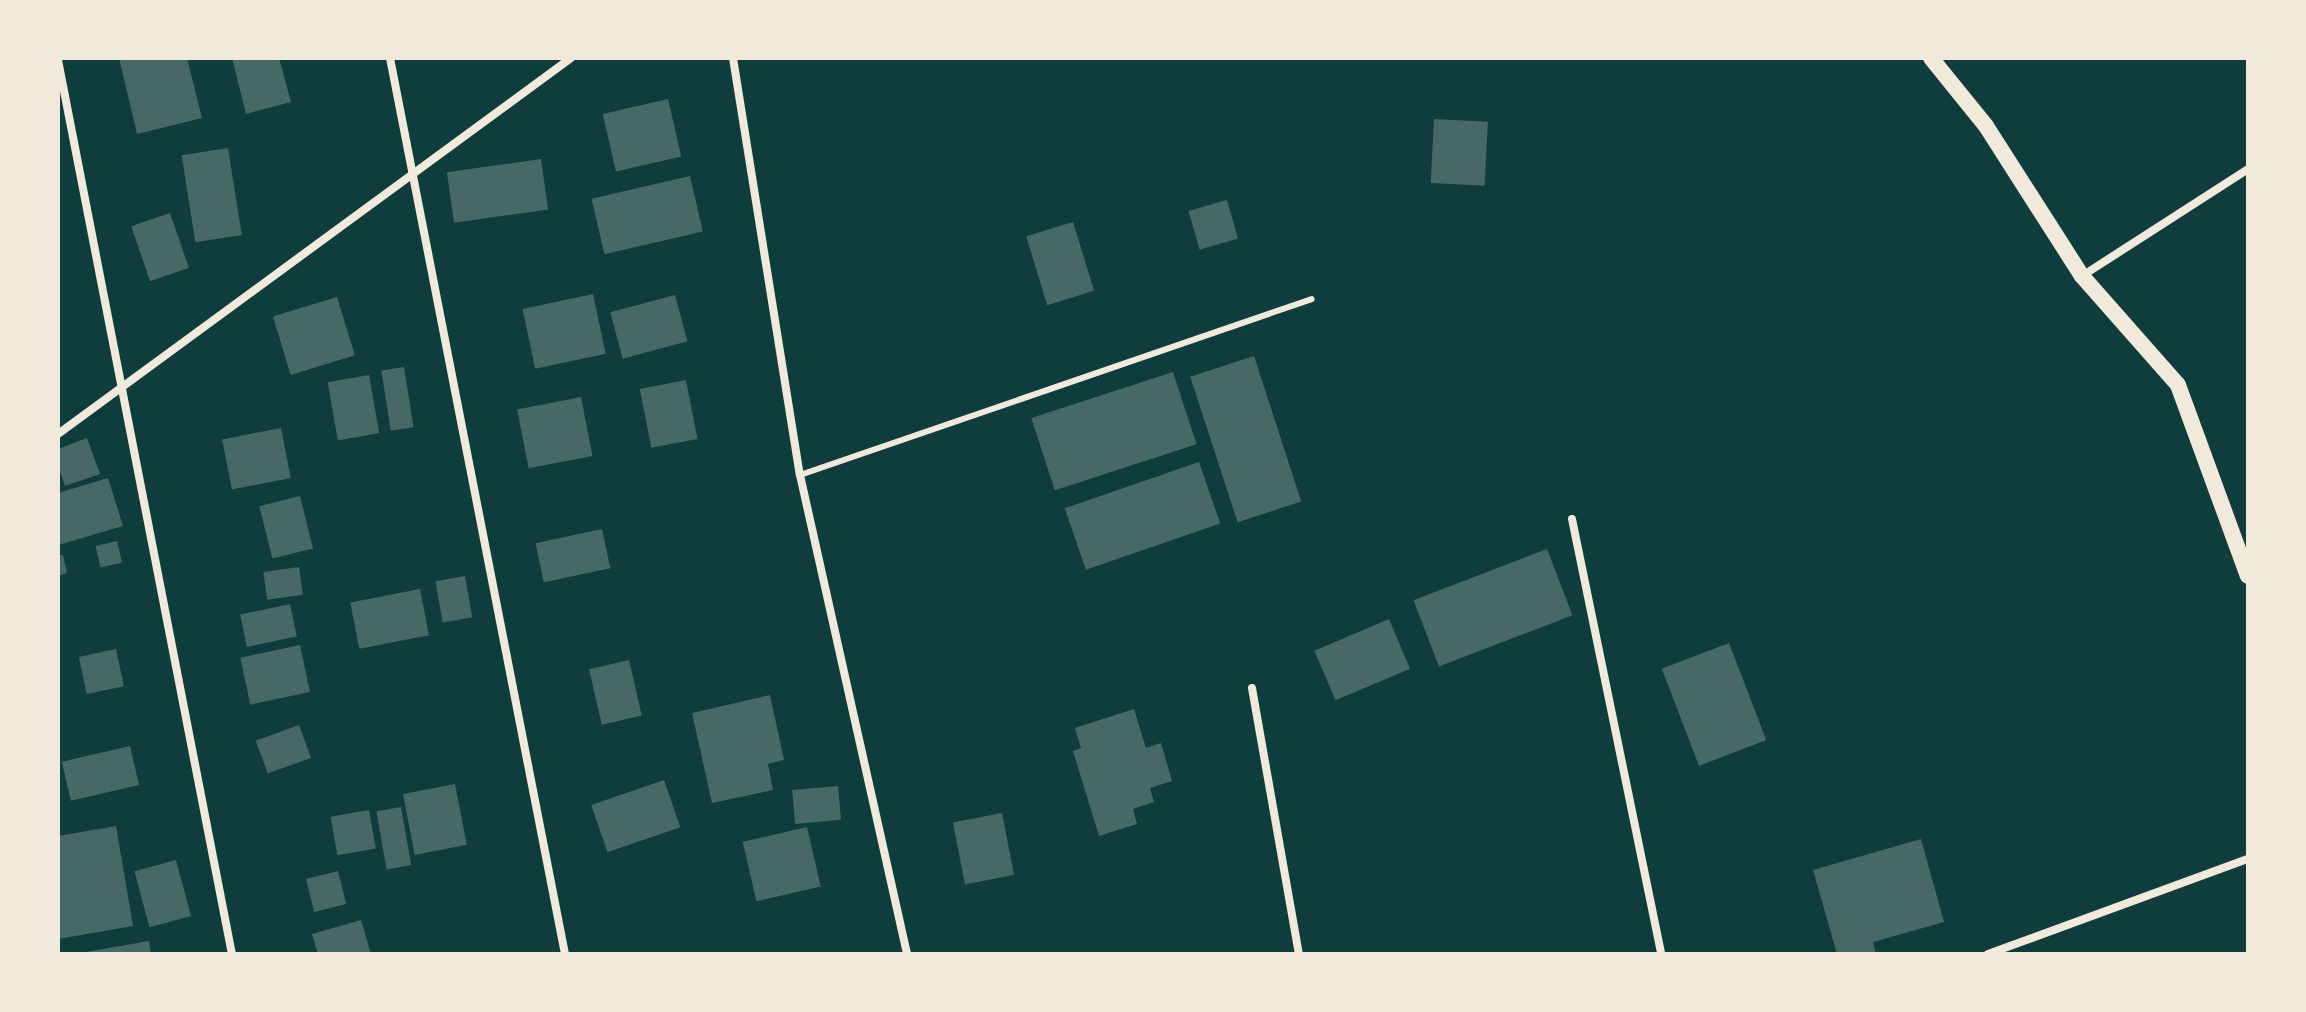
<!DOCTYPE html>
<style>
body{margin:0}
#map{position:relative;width:2306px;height:1012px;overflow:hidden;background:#0f3d3e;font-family:"Titillium Web",sans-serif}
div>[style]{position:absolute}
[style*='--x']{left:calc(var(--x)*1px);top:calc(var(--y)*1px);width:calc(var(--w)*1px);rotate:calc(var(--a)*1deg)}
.building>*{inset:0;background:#486865;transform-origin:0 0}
.service>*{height:6px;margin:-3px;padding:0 3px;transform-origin:3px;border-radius:3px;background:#f1e9da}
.minor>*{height:8px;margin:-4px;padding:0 4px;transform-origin:4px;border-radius:4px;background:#f1e9da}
.secondary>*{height:16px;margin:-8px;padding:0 8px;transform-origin:8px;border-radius:8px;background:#f1e9da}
span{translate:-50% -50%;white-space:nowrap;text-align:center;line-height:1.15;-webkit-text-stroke:6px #f1e9da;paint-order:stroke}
.frame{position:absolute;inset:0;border:60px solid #f1e9da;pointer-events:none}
</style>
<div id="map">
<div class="building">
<i style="clip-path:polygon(119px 58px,187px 58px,202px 118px,137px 134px)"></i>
<i style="clip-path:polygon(232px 58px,279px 58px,291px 102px,246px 114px)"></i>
<i style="left:668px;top:99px;width:59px;height:67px;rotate:77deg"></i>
<i style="left:1434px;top:119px;width:54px;height:64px;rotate:3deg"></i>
<i style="left:228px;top:148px;width:88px;height:47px;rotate:81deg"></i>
<i style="left:541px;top:159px;width:51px;height:95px;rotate:82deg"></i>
<i style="left:690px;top:176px;width:57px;height:101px;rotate:77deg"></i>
<i style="left:1227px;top:200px;width:40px;height:40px;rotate:74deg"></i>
<i style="left:170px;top:213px;width:58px;height:41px;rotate:71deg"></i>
<i style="left:1073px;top:222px;width:72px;height:49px;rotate:73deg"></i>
<i style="left:593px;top:294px;width:61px;height:72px;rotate:78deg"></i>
<i style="left:675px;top:295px;width:48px;height:67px;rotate:75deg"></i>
<i style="left:337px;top:297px;width:61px;height:67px;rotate:73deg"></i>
<i style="left:1254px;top:356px;width:153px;height:67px;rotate:72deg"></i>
<i style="left:404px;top:367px;width:61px;height:23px;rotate:81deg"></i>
<i style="left:1173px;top:372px;width:76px;height:149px;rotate:72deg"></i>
<i style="left:369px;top:375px;width:59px;height:42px;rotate:80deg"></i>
<i style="left:686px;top:380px;width:60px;height:47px;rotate:79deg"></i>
<i style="left:581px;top:397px;width:60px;height:65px;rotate:79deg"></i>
<i style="left:281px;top:428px;width:51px;height:60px;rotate:79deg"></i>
<i style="clip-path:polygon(87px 438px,100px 474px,65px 486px,58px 466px,58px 449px)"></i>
<i style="left:1199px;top:462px;width:65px;height:142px;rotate:71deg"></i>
<i style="clip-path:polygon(108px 478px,123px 526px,58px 545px,58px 493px)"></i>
<i style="left:300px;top:496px;width:54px;height:42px;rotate:76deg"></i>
<i style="left:602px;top:529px;width:40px;height:68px;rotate:78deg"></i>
<i style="left:117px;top:541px;width:22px;height:22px;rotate:77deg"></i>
<i style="left:1547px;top:549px;width:71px;height:143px;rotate:69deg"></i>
<i style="clip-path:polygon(63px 555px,67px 573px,58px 576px,58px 556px)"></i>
<i style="left:299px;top:567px;width:28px;height:36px;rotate:82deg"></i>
<i style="left:465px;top:576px;width:42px;height:30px;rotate:80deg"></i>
<i style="left:420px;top:589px;width:47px;height:71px;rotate:79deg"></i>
<i style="left:290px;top:604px;width:33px;height:51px;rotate:78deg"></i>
<i style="left:1389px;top:619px;width:54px;height:81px;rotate:67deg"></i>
<i style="left:1729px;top:643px;width:104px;height:72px;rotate:69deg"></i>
<i style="left:300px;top:645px;width:48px;height:61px;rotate:78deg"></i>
<i style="left:116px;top:649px;width:38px;height:38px;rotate:78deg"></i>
<i style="left:629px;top:660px;width:57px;height:41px;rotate:77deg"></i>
<i style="clip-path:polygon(770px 695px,784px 760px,768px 764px,773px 790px,712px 803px,692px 713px)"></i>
<i style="clip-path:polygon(1134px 709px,1146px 748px,1161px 743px,1172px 781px,1150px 788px,1154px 802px,1133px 809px,1137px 824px,1099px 836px,1073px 751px,1081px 748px,1075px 728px)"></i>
<i style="left:299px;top:725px;width:35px;height:46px;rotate:70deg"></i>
<i style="left:130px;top:746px;width:40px;height:70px;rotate:77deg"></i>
<i style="left:664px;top:780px;width:50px;height:77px;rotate:71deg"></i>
<i style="left:455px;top:784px;width:62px;height:53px;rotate:79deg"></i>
<i style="left:838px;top:786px;width:34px;height:46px;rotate:85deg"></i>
<i style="left:401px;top:807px;width:59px;height:25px;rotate:80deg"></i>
<i style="left:369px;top:810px;width:39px;height:39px;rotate:80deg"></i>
<i style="left:1002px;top:813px;width:63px;height:50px;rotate:79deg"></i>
<i style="clip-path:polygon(116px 826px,133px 926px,58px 939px,58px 836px)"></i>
<i style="left:807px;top:827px;width:61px;height:66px;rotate:77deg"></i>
<i style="clip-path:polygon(1921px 839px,1944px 922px,1873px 942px,1876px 954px,1837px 954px,1813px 870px)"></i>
<i style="left:176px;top:860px;width:58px;height:43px;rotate:75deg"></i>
<i style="left:338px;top:871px;width:34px;height:33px;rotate:76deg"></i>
<i style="clip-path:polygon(361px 920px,371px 954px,318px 954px,312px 934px)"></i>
<i style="clip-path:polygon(149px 941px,151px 954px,87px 954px,86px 952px)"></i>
</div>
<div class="service">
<i style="--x:800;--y:475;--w:541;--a:-18.97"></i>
</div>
<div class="minor">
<i style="--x:390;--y:58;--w:913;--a:78.95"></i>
<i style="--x:733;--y:58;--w:422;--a:80.9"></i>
<i style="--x:800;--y:475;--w:491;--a:77.4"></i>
<i style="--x:58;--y:60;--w:911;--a:78.99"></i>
<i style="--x:2082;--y:276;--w:197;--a:-32.8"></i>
<i style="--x:58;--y:434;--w:636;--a:-36.24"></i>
<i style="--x:1572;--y:519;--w:444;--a:78.4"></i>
<i style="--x:1252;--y:688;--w:270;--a:80"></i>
<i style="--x:1988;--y:954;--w:277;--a:-20.1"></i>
</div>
<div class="secondary">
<i style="--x:1931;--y:58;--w:87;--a:51"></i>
<i style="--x:1986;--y:126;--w:178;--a:57.4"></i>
<i style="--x:2082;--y:276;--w:145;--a:48.6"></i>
<i style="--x:2178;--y:385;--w:203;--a:69.9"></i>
</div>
<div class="frame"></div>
</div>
